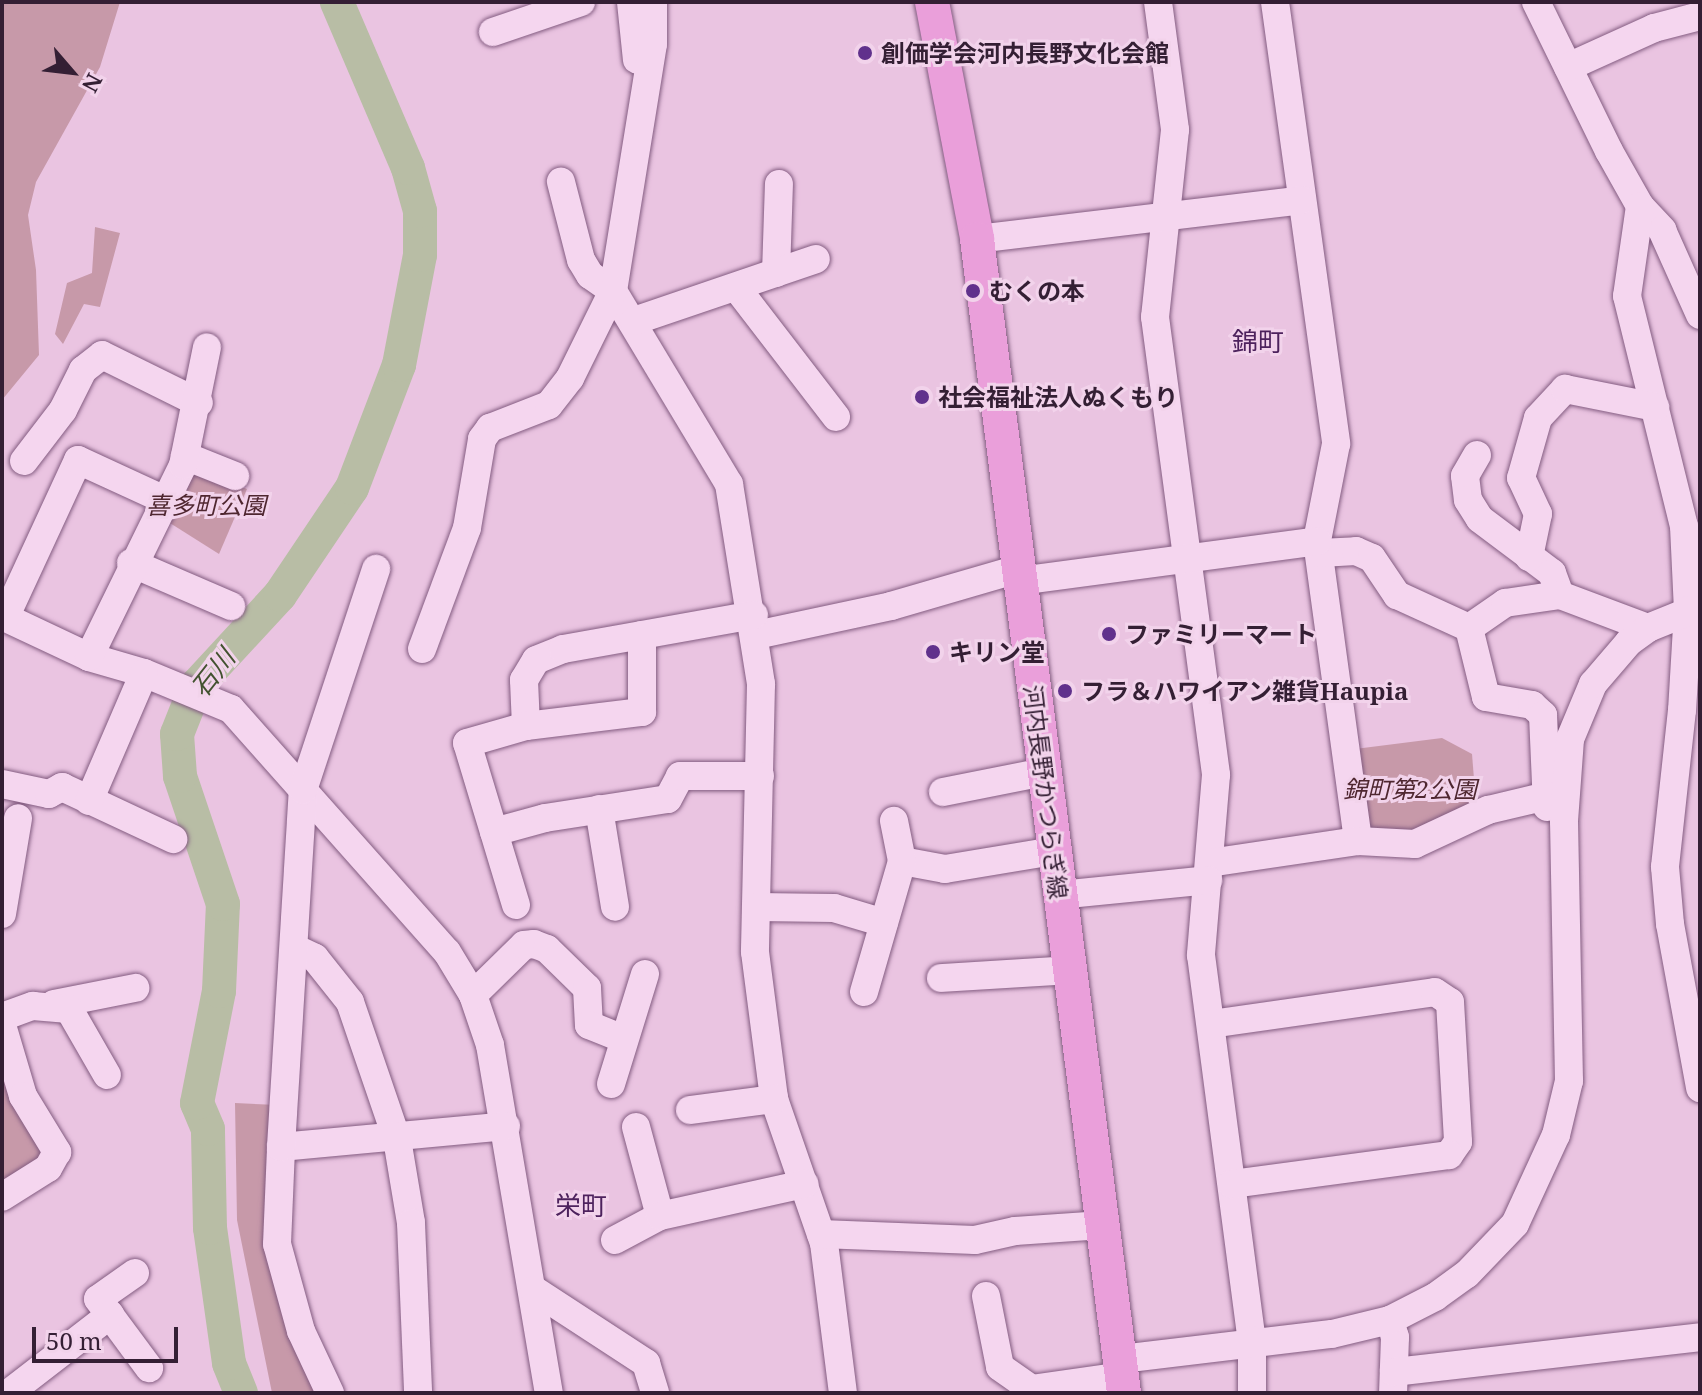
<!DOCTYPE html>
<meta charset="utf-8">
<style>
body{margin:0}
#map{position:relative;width:1702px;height:1395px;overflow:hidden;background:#eac4e1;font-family:"Noto Serif","Noto Sans JP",serif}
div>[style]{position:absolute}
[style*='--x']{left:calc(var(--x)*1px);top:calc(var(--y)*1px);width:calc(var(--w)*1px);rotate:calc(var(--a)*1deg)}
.green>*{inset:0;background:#c799a9}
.river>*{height:34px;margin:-17px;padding:0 17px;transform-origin:17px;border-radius:17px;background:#b8bda5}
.roads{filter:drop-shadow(0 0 2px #835c81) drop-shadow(0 0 2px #835c81)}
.minor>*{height:28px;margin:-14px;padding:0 14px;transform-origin:14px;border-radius:14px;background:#f5d6ef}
.major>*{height:34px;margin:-17px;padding:0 17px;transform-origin:17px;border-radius:17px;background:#ea9fda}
.dots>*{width:22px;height:22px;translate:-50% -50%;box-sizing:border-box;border:4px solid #f2d3eb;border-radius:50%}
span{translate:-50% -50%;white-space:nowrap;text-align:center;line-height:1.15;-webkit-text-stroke:6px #f2d3eb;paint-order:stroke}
.poi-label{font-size:24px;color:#341f34;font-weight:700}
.left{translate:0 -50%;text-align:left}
.park-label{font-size:24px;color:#4f2730;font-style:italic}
.street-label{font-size:24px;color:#341f34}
.neighbourhood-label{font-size:26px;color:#4d225d}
.water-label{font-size:26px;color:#42522f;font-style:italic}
.frame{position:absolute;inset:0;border:4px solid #341f34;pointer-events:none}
.north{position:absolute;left:32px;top:32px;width:80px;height:80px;-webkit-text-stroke:6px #f2d3eb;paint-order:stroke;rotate:118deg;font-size:22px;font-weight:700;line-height:32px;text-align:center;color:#341f34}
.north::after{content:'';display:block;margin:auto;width:28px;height:36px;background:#341f34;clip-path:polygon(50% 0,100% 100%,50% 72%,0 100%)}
.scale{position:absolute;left:32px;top:1327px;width:146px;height:36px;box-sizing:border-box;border:4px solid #341f34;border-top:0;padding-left:10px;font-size:24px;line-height:28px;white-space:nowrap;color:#341f34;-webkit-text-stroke:6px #f2d3eb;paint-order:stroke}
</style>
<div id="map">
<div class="green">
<i style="clip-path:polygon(2px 2px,120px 2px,100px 67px,36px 182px,28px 215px,36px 270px,39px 355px,2px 400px)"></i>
<i style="clip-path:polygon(95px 227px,120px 233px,100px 307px,84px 304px,63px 344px,55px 334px,67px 283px,92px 273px)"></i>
<i style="clip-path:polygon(199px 470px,247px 489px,219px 554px,162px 518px,190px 473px)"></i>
<i style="clip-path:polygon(1442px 738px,1472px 754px,1476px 804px,1423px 837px,1369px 834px,1355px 749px)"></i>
<i style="clip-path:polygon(2px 1051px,57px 1149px,2px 1202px)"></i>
<i style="clip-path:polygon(235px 1103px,278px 1105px,271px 1243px,324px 1393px,272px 1393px,237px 1220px)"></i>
</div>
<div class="river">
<i style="--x:241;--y:1393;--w:32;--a:-112"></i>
<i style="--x:229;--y:1363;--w:136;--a:-98"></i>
<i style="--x:210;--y:1228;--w:99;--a:-91.2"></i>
<i style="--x:208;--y:1129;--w:28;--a:-113"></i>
<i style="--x:197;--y:1103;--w:114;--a:-78.9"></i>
<i style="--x:219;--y:991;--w:87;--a:-87.4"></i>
<i style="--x:223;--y:904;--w:135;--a:-108.6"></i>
<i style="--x:180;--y:776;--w:42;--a:-94.1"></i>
<i style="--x:177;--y:734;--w:52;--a:-68.4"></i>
<i style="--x:196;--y:686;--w:124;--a:-47.3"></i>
<i style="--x:280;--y:595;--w:129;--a:-56.1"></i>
<i style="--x:352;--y:488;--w:132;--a:-69.1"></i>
<i style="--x:399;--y:365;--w:112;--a:-79.2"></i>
<i style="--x:420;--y:255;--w:44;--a:-90"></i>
<i style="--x:420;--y:211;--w:45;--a:-105.6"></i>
<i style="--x:408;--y:168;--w:181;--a:-113.2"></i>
</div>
<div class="roads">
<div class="minor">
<i style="--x:631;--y:2;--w:58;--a:84.1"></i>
<i style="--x:653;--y:2;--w:42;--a:90"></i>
<i style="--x:653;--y:44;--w:250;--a:99.2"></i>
<i style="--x:613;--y:291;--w:225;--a:59"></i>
<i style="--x:729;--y:484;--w:203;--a:80.9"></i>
<i style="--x:761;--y:684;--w:268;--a:91.3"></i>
<i style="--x:755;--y:952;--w:148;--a:82.6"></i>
<i style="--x:774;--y:1099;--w:152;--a:70.9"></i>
<i style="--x:824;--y:1243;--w:151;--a:82.8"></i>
<i style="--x:1158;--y:2;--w:129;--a:82.4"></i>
<i style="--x:1175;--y:130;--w:188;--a:96.1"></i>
<i style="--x:1155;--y:317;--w:462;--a:82.4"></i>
<i style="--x:1216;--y:775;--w:181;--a:94.8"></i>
<i style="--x:1201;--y:955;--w:388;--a:82.5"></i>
<i style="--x:1252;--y:1340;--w:53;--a:90"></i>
<i style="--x:1275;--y:2;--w:446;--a:82.1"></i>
<i style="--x:1336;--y:444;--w:99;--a:101.1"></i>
<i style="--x:1317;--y:541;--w:303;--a:82.2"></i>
<i style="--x:1536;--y:2;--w:166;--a:63.9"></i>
<i style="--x:1609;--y:151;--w:63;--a:60.6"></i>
<i style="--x:1640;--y:206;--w:33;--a:47"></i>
<i style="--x:1662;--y:230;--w:93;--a:65.9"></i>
<i style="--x:493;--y:32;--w:93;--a:-18.8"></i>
<i style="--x:1568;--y:67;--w:94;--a:-24.4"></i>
<i style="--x:1654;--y:28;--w:48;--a:-14.6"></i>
<i style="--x:1640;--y:206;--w:91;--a:98.2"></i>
<i style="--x:1627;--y:296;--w:237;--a:76.1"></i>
<i style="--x:1684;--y:526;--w:84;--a:87.3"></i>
<i style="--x:1688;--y:610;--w:100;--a:93.4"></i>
<i style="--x:1682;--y:710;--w:158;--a:96.2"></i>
<i style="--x:1665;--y:867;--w:57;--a:85"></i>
<i style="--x:1670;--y:924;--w:167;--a:79.6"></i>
<i style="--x:977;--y:239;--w:327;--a:-6.8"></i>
<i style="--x:776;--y:273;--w:89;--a:-88.1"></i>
<i style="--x:736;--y:287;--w:164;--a:52.4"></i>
<i style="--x:634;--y:321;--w:192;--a:-18.8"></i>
<i style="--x:1477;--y:455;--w:24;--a:120"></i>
<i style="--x:1465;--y:476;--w:24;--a:83"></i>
<i style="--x:1468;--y:500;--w:22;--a:58"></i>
<i style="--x:1480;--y:519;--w:90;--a:36.9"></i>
<i style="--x:1552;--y:573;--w:23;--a:70"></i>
<i style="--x:185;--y:456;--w:54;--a:21.8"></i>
<i style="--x:24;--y:461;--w:64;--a:-52.6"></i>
<i style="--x:63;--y:410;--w:45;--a:-63.4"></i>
<i style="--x:83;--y:370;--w:24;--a:-38"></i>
<i style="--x:102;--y:355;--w:108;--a:26.3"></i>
<i style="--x:1320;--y:553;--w:36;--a:-3"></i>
<i style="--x:1356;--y:551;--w:17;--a:24"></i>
<i style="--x:1372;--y:558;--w:45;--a:56"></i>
<i style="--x:1397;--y:595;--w:79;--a:24.6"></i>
<i style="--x:1469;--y:628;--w:71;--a:76.2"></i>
<i style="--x:1486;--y:697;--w:47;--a:9.9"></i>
<i style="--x:1532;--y:705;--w:15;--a:42"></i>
<i style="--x:1543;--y:715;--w:92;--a:87.5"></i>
<i style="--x:1529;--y:557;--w:44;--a:-78.2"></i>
<i style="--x:1538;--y:514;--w:40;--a:-115"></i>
<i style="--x:1521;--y:478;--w:62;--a:-74.2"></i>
<i style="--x:1538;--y:418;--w:40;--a:-47"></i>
<i style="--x:1565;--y:389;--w:92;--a:11.3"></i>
<i style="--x:131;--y:563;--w:109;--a:23.3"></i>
<i style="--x:1019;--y:581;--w:301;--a:-7.6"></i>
<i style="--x:2;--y:616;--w:96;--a:25.2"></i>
<i style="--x:89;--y:657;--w:57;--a:16.2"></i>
<i style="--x:144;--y:673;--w:94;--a:22.5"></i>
<i style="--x:231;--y:709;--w:325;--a:48.4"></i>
<i style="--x:447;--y:952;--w:50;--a:58.8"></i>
<i style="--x:473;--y:995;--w:53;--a:71.2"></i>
<i style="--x:490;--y:1045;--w:353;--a:80.4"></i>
<i style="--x:5;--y:618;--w:174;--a:-65.2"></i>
<i style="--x:78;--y:460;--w:96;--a:24.7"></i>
<i style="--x:1469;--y:628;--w:44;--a:-34.8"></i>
<i style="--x:1505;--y:603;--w:56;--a:-8.3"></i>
<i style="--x:1560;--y:595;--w:94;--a:20.6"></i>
<i style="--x:756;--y:635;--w:138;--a:-12.1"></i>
<i style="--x:891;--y:606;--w:132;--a:-16.2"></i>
<i style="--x:422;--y:649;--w:129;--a:-69.6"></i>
<i style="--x:467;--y:528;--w:90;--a:-80.4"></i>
<i style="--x:482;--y:439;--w:14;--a:-54"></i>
<i style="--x:490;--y:428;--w:63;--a:-21.3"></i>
<i style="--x:549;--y:405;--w:34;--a:-52"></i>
<i style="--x:570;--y:378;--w:97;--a:-63.7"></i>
<i style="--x:613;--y:291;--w:28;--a:-145"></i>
<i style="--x:590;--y:275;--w:17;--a:-121"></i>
<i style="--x:581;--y:260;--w:81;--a:-104.4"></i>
<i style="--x:89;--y:657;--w:214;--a:-63.9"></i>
<i style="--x:183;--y:465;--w:120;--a:-78.5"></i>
<i style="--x:526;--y:726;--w:46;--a:-92.5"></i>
<i style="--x:524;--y:680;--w:23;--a:-59"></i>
<i style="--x:536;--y:660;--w:29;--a:-22"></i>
<i style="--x:563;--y:649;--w:194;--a:-10.1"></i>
<i style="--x:2;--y:784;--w:48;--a:12"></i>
<i style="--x:49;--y:794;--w:15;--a:-28"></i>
<i style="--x:62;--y:787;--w:123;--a:25.1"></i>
<i style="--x:943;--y:792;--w:103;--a:-11.2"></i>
<i style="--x:89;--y:801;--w:139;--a:-66.7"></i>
<i style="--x:599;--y:809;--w:99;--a:80.7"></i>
<i style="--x:494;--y:832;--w:53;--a:-15.4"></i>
<i style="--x:545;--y:818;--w:124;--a:-8.8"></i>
<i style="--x:668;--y:799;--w:26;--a:-62"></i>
<i style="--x:680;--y:776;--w:80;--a:0"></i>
<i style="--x:902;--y:861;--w:44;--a:10.5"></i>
<i style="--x:945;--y:869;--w:110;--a:-9.4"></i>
<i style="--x:1209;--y:863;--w:151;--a:-8.4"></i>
<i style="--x:1358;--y:841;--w:57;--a:3"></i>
<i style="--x:1415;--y:844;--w:81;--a:-25"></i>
<i style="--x:1488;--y:810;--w:61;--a:-13.3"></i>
<i style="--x:1059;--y:895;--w:150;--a:-5.7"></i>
<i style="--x:516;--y:905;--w:169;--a:-106.8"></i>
<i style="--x:467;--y:743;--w:61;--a:-16.1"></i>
<i style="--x:526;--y:726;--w:117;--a:-6.9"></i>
<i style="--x:642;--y:712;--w:77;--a:-90"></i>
<i style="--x:756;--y:907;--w:78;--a:0.7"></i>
<i style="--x:834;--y:908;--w:52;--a:16.7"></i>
<i style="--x:2;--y:914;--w:97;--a:-80.5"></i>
<i style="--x:294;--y:948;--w:23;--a:25"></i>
<i style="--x:315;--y:958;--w:56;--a:51.5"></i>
<i style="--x:350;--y:1002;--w:145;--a:71.1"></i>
<i style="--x:397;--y:1139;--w:85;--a:80.5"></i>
<i style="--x:411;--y:1223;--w:170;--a:87.6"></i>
<i style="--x:941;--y:978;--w:129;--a:-3.5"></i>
<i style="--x:864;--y:992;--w:136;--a:-73.8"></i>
<i style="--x:902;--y:861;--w:41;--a:-101.3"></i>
<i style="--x:473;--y:995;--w:71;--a:-44.4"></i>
<i style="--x:524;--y:945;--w:10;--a:-6"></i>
<i style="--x:534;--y:944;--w:14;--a:21"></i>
<i style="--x:547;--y:949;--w:56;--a:44.3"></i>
<i style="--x:587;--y:988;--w:37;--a:87"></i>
<i style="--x:589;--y:1025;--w:35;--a:22"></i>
<i style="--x:54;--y:1004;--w:83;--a:-11.2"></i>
<i style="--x:2;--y:1017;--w:33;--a:-20"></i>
<i style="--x:33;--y:1006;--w:36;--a:5"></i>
<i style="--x:69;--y:1009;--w:76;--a:60.1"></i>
<i style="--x:1211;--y:1024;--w:226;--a:-8.1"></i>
<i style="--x:1435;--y:992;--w:18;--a:34"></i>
<i style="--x:1450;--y:1002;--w:140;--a:86.7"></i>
<i style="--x:1458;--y:1142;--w:16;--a:125"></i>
<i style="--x:1449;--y:1155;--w:219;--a:172.4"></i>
<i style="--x:2;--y:1025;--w:74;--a:73.5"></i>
<i style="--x:23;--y:1096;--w:66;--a:58.7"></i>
<i style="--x:57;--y:1152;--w:18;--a:119"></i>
<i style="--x:48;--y:1168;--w:54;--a:147.8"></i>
<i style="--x:611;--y:1084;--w:115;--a:-72.8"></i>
<i style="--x:690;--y:1110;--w:85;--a:-7.5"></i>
<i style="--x:636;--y:1127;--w:92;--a:74.9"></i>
<i style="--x:281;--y:1147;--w:226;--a:-5.3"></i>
<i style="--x:821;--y:1234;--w:154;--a:2.2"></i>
<i style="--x:975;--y:1240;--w:41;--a:-12.7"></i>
<i style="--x:1015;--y:1231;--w:88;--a:-3.9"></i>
<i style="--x:615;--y:1240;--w:51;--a:-28.1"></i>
<i style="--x:660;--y:1216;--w:148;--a:-12.5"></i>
<i style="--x:135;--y:1273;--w:45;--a:144.9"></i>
<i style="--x:98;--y:1299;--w:86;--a:53.5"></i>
<i style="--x:534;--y:1290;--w:134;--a:33.1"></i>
<i style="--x:646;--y:1363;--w:31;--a:73"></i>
<i style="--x:986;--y:1296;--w:72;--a:78.8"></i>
<i style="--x:1000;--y:1367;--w:38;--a:35"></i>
<i style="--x:1031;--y:1389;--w:92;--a:-8.1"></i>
<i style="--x:1390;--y:1320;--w:18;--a:74"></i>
<i style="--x:1395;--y:1337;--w:56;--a:92"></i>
<i style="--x:1121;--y:1359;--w:212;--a:-6.8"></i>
<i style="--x:1332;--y:1334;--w:60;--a:-13.6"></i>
<i style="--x:1390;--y:1320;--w:51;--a:-27.1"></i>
<i style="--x:1435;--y:1297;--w:39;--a:-36"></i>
<i style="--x:1467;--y:1274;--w:69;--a:-46.2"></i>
<i style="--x:1515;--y:1224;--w:98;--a:-65.3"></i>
<i style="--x:1556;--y:1135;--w:56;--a:-76.5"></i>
<i style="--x:1569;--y:1081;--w:260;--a:-91.1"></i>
<i style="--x:1564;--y:821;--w:82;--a:-85.8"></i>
<i style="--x:1570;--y:739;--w:60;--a:-67.3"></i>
<i style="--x:1593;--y:684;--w:55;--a:-49.4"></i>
<i style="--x:1629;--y:642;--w:24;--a:-36"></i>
<i style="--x:1648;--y:628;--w:56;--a:-22"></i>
<i style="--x:1394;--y:1372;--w:308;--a:-6.5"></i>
<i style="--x:9;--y:1393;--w:128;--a:-37.7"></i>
<i style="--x:330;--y:1393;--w:68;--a:-115.1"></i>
<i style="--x:301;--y:1331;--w:90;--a:-105.4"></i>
<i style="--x:277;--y:1244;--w:97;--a:-87.6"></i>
<i style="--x:281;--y:1147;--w:358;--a:-86.5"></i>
<i style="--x:303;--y:790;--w:233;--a:-71.7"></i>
</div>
<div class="major">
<i style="--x:932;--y:2;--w:241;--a:79.2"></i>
<i style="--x:977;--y:239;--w:1163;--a:82.74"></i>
</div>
</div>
<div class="dots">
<i style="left:865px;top:53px;background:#60318c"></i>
<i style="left:973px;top:291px;background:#60318c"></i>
<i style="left:922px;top:397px;background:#60318c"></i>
<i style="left:1109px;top:634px;background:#60318c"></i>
<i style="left:933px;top:652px;background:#60318c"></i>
<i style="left:1065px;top:691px;background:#60318c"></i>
</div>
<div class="poi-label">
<span class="left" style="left:881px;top:53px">創価学会河内長野文化会館</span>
<span class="left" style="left:989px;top:291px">むくの本</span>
<span class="left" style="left:938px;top:397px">社会福祉法人ぬくもり</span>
<span class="left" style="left:1125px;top:634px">ファミリーマート</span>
<span class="left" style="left:949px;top:652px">キリン堂</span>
<span class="left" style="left:1081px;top:691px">フラ＆ハワイアン雑貨Haupia</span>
</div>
<div class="park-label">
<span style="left:206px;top:505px">喜多町公園</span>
<span style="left:1410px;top:789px">錦町第2公園</span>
</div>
<div class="street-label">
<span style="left:1046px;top:792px;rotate:83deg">河内長野かつらぎ線</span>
</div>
<div class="neighbourhood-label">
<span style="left:1258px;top:342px">錦町</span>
<span style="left:581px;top:1206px">栄町</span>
</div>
<div class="water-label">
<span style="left:213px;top:673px;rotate:-52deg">石川</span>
</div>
<div class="frame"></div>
<div class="north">N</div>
<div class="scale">50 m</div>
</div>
